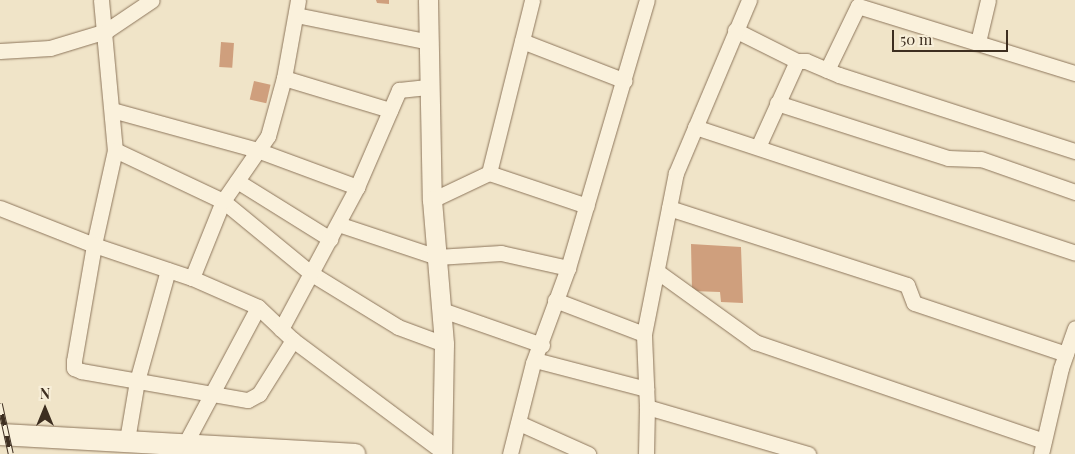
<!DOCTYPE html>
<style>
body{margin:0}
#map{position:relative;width:1075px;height:454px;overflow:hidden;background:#f0e4c8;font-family:"Playfair Display",serif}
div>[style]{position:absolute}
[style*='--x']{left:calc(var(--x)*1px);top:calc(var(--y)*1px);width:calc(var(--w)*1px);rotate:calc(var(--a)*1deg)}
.building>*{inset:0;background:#cf9f7d;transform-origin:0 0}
.roads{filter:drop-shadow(0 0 1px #8d765c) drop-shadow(0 0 1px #8d765c)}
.minor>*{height:15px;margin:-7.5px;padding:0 7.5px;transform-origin:7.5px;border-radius:7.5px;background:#faf1dc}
.tertiary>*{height:19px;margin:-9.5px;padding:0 9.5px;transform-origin:9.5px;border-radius:9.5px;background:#faf1dc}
.secondary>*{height:21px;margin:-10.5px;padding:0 10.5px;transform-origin:10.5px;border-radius:10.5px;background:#faf1dc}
.rail>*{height:5.5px;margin-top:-2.75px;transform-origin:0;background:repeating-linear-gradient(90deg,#f7eed8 0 11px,#3d2e20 0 22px);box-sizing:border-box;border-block:1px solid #3d2e20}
span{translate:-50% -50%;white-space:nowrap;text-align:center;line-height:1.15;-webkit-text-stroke:5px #f7eed8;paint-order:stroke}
.north{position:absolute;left:20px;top:384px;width:50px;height:50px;-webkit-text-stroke:4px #f7eed8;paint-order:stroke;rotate:0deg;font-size:14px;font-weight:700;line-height:20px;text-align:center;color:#3d2e20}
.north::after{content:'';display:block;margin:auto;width:18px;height:22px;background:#3d2e20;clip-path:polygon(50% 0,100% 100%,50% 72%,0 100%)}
.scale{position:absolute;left:892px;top:30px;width:116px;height:22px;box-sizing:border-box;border:2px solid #3d2e20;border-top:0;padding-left:6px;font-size:15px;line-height:18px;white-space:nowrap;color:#3d2e20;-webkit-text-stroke:4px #f7eed8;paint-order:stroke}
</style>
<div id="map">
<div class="building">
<i style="clip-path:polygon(376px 0,389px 0,389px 4px,377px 3px)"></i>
<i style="left:221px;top:42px;width:13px;height:25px;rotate:4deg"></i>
<i style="left:254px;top:81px;width:17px;height:19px;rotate:13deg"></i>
<i style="clip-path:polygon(691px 244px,741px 247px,743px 303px,721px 302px,720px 292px,692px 291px)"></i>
</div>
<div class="roads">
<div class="minor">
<i style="--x:101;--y:0;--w:151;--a:84.7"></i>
<i style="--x:115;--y:150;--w:97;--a:102.5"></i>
<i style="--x:94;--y:245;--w:103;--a:18.6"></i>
<i style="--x:192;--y:278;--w:72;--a:23.7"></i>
<i style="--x:258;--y:307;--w:48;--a:43.3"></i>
<i style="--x:293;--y:340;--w:186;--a:36.7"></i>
<i style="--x:296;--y:15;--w:137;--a:11.4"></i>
<i style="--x:735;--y:30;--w:69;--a:26.6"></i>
<i style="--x:522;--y:41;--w:110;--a:21.2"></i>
<i style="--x:978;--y:42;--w:43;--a:-76.6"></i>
<i style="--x:0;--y:51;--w:50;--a:-3.4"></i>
<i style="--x:50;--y:48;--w:59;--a:-16.9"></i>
<i style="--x:106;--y:31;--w:55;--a:-34"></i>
<i style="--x:827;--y:70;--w:71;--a:-64.2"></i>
<i style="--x:858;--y:6;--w:227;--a:17.2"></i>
<i style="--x:284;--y:78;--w:111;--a:16.8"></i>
<i style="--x:777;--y:103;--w:180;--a:17.8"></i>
<i style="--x:948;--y:158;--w:33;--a:2"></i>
<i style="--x:981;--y:159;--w:100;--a:19.3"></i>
<i style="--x:112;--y:110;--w:150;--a:15.4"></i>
<i style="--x:257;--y:150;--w:107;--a:20.3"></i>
<i style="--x:695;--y:127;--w:400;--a:18.3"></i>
<i style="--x:758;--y:147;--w:94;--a:-65.6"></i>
<i style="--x:797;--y:61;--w:9;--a:0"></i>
<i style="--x:806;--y:61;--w:36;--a:23"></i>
<i style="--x:839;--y:75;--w:248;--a:17.9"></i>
<i style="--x:115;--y:150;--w:119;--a:25.3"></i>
<i style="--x:223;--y:201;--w:115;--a:39.4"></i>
<i style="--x:312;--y:274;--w:101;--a:31.6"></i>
<i style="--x:398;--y:327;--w:49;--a:20.3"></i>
<i style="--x:489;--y:173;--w:178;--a:-76"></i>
<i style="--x:237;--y:181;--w:110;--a:31.9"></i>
<i style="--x:432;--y:200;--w:63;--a:-25.3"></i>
<i style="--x:489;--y:173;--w:103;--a:18.6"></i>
<i style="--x:0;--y:208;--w:101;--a:21.5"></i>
<i style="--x:94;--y:245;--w:118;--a:99.8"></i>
<i style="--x:74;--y:361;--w:7;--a:90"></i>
<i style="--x:74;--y:368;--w:8;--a:23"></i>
<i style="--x:81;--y:371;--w:169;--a:9.9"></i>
<i style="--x:248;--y:400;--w:13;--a:-29"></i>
<i style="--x:259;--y:394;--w:64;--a:-57.8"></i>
<i style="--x:669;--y:208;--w:250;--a:17.9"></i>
<i style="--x:907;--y:285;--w:19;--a:69"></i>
<i style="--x:914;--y:303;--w:160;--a:18.5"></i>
<i style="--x:338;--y:224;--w:104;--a:18.4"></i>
<i style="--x:437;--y:257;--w:64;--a:-3.6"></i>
<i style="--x:501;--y:253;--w:69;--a:12.6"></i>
<i style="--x:658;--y:272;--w:120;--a:35.8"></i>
<i style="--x:755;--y:342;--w:305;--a:18.9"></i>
<i style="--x:192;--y:278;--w:83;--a:-68.1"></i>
<i style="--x:223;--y:201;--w:79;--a:-55.3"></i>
<i style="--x:268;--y:136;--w:60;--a:-74.6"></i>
<i style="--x:284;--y:78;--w:79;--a:-79.8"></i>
<i style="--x:555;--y:300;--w:95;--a:20.9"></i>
<i style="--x:442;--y:310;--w:106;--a:19.3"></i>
<i style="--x:281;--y:329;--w:161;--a:-61.8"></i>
<i style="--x:357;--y:187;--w:106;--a:-66.6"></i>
<i style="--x:399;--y:90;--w:31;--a:-6"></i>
<i style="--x:535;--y:360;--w:115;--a:14.6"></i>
<i style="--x:647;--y:407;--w:73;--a:-92.4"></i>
<i style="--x:644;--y:334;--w:164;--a:-78.8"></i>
<i style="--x:676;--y:173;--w:188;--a:-67.1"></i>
<i style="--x:519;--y:423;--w:76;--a:24.2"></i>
<i style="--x:127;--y:440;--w:60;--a:-80.4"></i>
<i style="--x:137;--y:381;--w:115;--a:-74.4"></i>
<i style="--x:185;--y:444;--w:155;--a:-61.9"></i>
<i style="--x:510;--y:454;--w:94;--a:-75.8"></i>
<i style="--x:533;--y:363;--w:101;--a:-69.8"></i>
<i style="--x:568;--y:268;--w:279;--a:-73.6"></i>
<i style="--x:646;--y:454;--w:47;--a:-88.8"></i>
<i style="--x:647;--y:407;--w:168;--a:16.3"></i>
<i style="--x:1041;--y:454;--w:88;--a:-76.9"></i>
<i style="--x:1061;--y:368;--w:42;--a:-70.7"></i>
</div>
<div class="tertiary">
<i style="--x:428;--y:0;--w:200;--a:88.9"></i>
<i style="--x:432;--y:200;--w:144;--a:85.2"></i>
<i style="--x:444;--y:344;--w:110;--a:91"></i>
</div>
<div class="secondary">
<i style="--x:0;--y:434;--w:355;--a:3.2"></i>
</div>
</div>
<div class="rail">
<i style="--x:0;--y:404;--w:51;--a:77.6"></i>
</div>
<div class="north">N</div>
<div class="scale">50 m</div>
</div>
